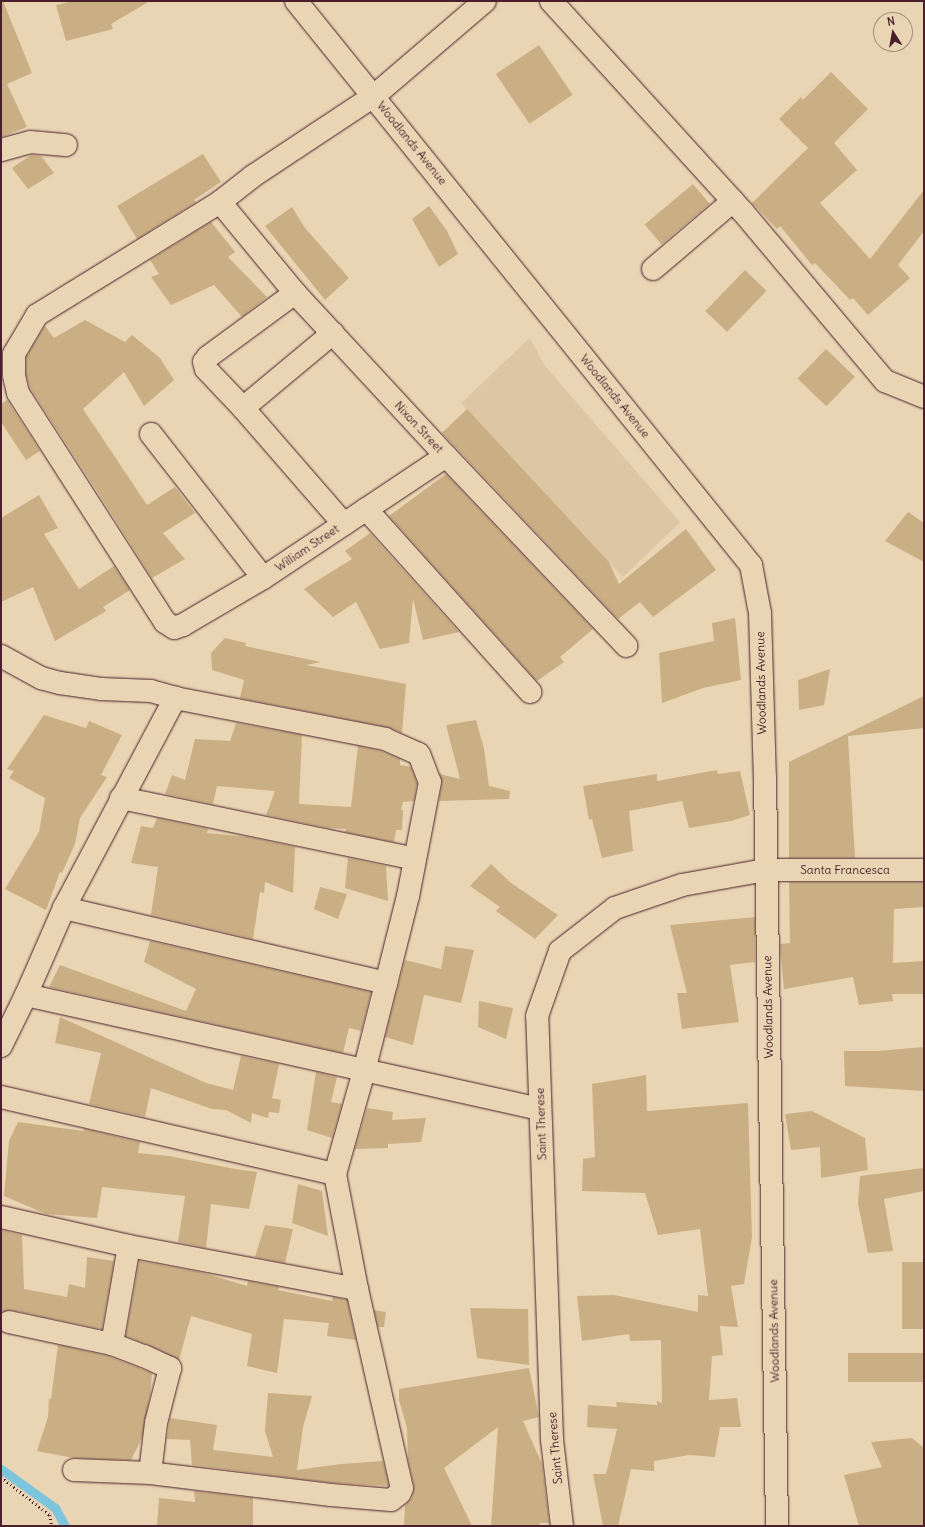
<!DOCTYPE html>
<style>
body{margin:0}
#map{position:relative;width:925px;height:1527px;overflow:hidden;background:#e9d4b3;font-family:Delius,sans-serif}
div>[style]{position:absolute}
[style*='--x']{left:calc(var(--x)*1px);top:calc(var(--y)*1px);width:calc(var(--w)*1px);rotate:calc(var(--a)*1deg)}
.built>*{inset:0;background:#ddc6a3}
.stream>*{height:9px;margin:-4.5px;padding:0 4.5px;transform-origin:4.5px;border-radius:4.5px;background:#7cc5dd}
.building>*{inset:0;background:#cbaf84;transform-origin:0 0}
.path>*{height:2.5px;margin-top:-1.25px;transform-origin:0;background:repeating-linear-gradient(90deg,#4a1f2b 0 1px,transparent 0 4px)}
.roads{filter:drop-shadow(0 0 1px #4a1f2b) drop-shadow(0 0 1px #4a1f2b)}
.minor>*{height:22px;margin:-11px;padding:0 11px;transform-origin:11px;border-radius:11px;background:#e9d4b3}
span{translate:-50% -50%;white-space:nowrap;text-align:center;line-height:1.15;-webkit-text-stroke:3px #e9d4b3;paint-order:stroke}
.street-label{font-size:12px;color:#4a1f2b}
.frame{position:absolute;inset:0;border:2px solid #4a1f2b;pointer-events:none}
.north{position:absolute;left:873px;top:12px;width:40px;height:40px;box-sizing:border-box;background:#e9d4b3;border:1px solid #a98c7d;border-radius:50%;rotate:349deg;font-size:11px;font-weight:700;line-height:16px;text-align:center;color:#4a1f2b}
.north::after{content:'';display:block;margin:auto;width:14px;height:18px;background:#4a1f2b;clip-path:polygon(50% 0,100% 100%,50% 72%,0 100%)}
</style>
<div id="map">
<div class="built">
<i style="clip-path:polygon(530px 338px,545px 366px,680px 522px,623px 577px,461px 403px)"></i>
</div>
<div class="stream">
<i style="--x:1;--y:1469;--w:67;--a:35.8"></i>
<i style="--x:55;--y:1508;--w:21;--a:61"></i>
</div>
<div class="building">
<i style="clip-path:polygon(1px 1px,3px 1px,32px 73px,7px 84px,27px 127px,1px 137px)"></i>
<i style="clip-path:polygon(74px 1px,150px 1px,111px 24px,113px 29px,66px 41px,56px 5px)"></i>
<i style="left:539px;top:45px;width:60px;height:52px;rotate:56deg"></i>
<i style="clip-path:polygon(831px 72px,868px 109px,834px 143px,857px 170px,820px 203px,870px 259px,924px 190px,924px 231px,898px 265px,910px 278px,868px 315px,853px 298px,850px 300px,815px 263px,812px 265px,780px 226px,777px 229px,752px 203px,808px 148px,779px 119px,801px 97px,803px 100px)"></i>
<i style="clip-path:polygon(203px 154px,221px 182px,194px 200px,196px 202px,137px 239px,117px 206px)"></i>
<i style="clip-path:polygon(31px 155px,41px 156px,54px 173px,28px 189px,12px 168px)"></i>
<i style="left:693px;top:184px;width:26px;height:63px;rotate:50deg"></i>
<i style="clip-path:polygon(429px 206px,447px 231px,458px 254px,439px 267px,412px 219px)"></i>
<i style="clip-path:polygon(292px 207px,305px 228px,349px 278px,325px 300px,265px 226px)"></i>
<i style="clip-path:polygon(211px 222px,235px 252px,228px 257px,267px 297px,242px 317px,214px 285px,171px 305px,151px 277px,159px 274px,150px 260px)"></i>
<i style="left:745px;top:270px;width:30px;height:57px;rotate:44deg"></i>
<i style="clip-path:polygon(85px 320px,125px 342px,132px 335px,160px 358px,174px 380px,144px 406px,124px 372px,83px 409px,147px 505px,175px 487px,195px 513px,163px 533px,185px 559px,152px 578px,104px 502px,30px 388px,26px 374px,26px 357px,45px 326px,54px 338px)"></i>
<i style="left:826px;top:349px;width:40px;height:41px;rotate:44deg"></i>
<i style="clip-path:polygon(7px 400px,40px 451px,26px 460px,1px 422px,1px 404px)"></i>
<i style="clip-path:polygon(467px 409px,609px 562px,619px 584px,686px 529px,716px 570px,653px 617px,640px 602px,618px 619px,442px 433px)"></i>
<i style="clip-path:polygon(446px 474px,593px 629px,560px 657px,564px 662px,537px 681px,389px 516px)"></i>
<i style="clip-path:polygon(39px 495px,58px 528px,44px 534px,79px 589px,114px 566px,130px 590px,103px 607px,106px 611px,55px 641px,33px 587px,1px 602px,1px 518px)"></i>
<i style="clip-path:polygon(908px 512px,924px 523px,924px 562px,885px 541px)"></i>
<i style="clip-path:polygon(370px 533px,459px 632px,423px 640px,413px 599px,409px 643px,380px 649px,356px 602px,333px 617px,304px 589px,352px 559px,345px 551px)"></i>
<i style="clip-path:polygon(735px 618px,741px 680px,703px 688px,662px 703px,659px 653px,714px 641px,712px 623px)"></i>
<i style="clip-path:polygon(225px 638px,246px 643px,245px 646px,321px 662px,306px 665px,406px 684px,402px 733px,387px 727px,240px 698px,244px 680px,212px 670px,211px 653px)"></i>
<i style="clip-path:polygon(830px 669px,824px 705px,799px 710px,798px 680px)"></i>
<i style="clip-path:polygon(924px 696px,924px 728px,848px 736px,855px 858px,789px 858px,789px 762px)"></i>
<i style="clip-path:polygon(44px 715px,86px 728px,89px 721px,122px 735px,101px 775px,107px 777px,80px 818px,75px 844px,62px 873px,60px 872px,46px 910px,5px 889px,39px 832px,45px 798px,9px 778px,14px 771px,7px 769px)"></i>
<i style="clip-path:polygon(476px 720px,484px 749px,489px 786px,510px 791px,509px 799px,439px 801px,442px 784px,440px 774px,460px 779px,446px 725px)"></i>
<i style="clip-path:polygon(236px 723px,302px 735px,299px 804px,351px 807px,358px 746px,381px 751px,400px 759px,400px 765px,411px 767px,417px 783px,414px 801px,403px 802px,401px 810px,403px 810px,402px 830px,396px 830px,394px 842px,345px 832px,346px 829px,327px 828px,266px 815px,275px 791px,217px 786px,213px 804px,165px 794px,172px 775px,185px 780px,195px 739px,230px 741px)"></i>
<i style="clip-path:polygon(717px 770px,718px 774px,740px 771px,750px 815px,731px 821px,689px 828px,682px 801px,629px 811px,633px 851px,602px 858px,592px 819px,589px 820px,583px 786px,657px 774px,657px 781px)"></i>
<i style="clip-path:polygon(157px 818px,208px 829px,207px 833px,248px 837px,295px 847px,293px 893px,265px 882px,264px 893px,260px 892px,253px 939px,151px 915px,158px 867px,131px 863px,141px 826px,153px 828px)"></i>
<i style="clip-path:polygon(348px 858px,386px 866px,388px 901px,345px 888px)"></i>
<i style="clip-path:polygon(491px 864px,511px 883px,558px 915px,535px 939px,496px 911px,500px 907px,470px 886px)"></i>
<i style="clip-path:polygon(789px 882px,924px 882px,924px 907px,894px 909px,893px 963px,924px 961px,924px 994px,892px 994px,893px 1001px,859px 1005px,853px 977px,784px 989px,780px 947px,781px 951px,780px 944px,790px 943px)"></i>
<i style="clip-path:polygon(320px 887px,347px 894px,338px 919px,314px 909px)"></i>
<i style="clip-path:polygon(755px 917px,755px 962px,730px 965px,739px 1022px,682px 1029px,677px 993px,687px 993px,670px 925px)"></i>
<i style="clip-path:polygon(150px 941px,371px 992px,361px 1031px,349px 1028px,343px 1053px,49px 987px,60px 965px,186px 1011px,196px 989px,144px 962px)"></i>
<i style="clip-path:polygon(445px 946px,474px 950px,461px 1003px,424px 995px,413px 1045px,385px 1037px,405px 960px,441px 969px)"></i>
<i style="clip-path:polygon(479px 1001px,513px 1008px,506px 1039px,478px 1027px)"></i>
<i style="clip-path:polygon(60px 1017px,206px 1083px,233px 1090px,241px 1056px,279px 1064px,272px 1098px,281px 1100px,279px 1113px,269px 1112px,268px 1118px,252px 1113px,251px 1123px,226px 1110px,212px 1109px,151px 1088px,145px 1117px,89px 1104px,101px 1053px,55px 1043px)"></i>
<i style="clip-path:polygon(924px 1047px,924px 1091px,845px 1086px,844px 1051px,878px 1051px)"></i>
<i style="clip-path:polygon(316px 1072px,337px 1077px,331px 1102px,342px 1104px,332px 1138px,307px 1130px)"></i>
<i style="clip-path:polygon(646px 1075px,647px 1111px,748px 1103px,752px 1237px,744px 1284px,731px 1286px,738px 1327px,720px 1326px,723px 1355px,712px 1356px,709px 1400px,737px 1398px,741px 1427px,720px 1427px,715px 1457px,689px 1455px,654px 1461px,654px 1471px,631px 1469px,618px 1526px,603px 1526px,593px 1474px,606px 1474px,617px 1429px,587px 1427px,588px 1405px,617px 1407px,616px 1402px,657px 1405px,657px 1401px,662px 1403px,661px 1340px,630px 1341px,629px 1334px,582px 1341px,577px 1296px,614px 1295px,698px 1312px,698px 1295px,708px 1296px,700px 1229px,658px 1235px,645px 1193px,582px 1191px,583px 1159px,595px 1157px,592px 1084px)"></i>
<i style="clip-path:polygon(367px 1108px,393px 1112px,392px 1120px,426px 1118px,421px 1142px,388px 1144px,388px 1148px,355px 1149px)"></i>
<i style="clip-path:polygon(812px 1111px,865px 1138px,868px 1170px,821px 1178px,820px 1147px,791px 1150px,785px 1114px)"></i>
<i style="clip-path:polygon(18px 1122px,83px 1131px,84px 1129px,140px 1142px,138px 1153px,169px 1156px,235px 1169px,257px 1172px,249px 1209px,211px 1204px,206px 1248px,178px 1242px,185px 1196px,102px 1187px,97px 1218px,46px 1214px,4px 1196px,9px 1141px)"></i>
<i style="clip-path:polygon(924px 1168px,924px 1191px,884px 1199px,893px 1251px,868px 1253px,858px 1204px,860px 1176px)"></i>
<i style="clip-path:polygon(298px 1184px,322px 1191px,328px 1236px,292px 1223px)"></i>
<i style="clip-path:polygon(265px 1225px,293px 1229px,285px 1263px,255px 1257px)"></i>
<i style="clip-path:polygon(1px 1230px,22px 1235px,24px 1289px,67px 1297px,69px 1284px,85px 1288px,87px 1257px,114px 1261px,102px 1329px,12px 1310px,1px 1313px)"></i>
<i style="clip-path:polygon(139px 1261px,204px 1273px,247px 1286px,248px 1281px,279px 1287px,278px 1290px,332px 1301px,333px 1297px,347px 1300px,356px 1340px,327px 1336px,329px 1323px,284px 1319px,277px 1373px,247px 1366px,252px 1334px,191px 1316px,179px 1360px,149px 1345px,126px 1336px)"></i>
<i style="left:902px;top:1262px;width:22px;height:67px"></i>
<i style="clip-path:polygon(470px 1308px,528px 1309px,529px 1365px,477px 1358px)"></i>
<i style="clip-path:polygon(374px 1310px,386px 1312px,384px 1327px,378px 1327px)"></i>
<i style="clip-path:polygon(58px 1345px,108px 1356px,152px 1373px,150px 1395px,142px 1438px,131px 1460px,74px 1458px,37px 1451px,48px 1417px,49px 1399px,51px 1399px)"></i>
<i style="left:924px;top:1353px;width:29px;height:76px;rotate:90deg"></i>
<i style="clip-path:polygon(529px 1368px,539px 1417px,523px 1421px,542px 1464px,549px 1523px,540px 1523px,539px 1526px,491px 1526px,498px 1427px,444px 1468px,472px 1526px,404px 1526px,405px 1505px,412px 1498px,414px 1486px,408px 1459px,407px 1428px,399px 1400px,399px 1389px)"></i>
<i style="clip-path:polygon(268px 1393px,312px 1396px,303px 1427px,297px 1470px,341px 1464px,383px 1461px,389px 1486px,332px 1483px,192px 1465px,190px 1440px,167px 1439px,170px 1418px,217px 1425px,213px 1450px,273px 1457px,265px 1431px)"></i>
<i style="clip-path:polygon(912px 1438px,924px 1448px,924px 1526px,859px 1526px,844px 1475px,882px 1467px,871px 1442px)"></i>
<i style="clip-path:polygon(194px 1491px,253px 1498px,253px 1526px,157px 1526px,159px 1498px,195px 1502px)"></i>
</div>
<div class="path">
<i style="--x:1;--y:1477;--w:62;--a:37.8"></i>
<i style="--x:50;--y:1515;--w:11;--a:80"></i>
</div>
<div class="roads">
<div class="minor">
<i style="--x:296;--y:1;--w:725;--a:51.11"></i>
<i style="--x:751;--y:565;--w:49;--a:79.4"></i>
<i style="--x:760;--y:613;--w:165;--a:88.3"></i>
<i style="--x:765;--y:778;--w:748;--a:89.08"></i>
<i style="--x:551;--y:1;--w:285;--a:47.7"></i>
<i style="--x:743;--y:212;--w:221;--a:50"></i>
<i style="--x:885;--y:381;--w:42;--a:22.3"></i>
<i style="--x:1;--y:150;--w:30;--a:-15"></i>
<i style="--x:30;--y:142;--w:36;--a:5"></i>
<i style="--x:220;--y:202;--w:118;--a:50.5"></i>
<i style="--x:295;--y:293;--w:222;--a:47.2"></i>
<i style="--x:446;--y:456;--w:262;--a:46.5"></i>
<i style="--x:653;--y:269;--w:105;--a:-40.4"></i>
<i style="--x:295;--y:293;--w:108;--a:143.7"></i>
<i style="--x:208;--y:357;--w:6;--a:129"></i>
<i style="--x:204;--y:362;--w:7;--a:74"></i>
<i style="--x:206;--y:369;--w:54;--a:46.5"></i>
<i style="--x:243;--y:408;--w:154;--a:49"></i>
<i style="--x:243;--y:408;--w:117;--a:-39.8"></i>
<i style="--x:151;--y:434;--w:182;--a:52.1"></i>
<i style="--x:446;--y:456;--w:220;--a:146.3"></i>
<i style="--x:263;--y:578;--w:93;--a:149.6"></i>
<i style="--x:183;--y:625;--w:9;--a:162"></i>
<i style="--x:174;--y:628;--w:11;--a:-146"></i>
<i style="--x:165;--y:622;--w:272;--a:-122.7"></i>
<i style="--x:18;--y:393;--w:18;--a:-103"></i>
<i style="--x:14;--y:375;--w:21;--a:-90"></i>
<i style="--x:14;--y:354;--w:45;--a:-59.5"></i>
<i style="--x:37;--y:315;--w:215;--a:-31.7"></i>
<i style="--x:220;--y:202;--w:42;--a:-38.2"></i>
<i style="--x:253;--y:176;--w:145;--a:-33.5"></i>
<i style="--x:374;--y:96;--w:146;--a:-40.6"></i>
<i style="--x:366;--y:509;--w:246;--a:48.1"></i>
<i style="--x:1;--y:656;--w:46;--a:28.8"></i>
<i style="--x:41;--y:678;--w:20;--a:15"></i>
<i style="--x:60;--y:683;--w:41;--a:8.3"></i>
<i style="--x:101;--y:689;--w:50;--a:2.3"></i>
<i style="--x:151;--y:691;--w:25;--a:16"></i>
<i style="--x:121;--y:798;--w:300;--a:11.7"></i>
<i style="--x:64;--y:908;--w:331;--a:13.1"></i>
<i style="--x:26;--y:995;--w:526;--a:12.51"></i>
<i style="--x:1;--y:1046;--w:57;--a:-63.9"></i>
<i style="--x:26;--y:995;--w:95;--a:-66.4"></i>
<i style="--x:64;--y:908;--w:238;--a:-62.1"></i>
<i style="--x:175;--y:698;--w:214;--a:11"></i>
<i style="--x:385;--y:739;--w:37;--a:24"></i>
<i style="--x:419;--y:754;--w:30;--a:69"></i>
<i style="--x:430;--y:782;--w:116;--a:100.9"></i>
<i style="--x:408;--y:896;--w:180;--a:104.1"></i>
<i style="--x:364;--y:1071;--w:107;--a:105.7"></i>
<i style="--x:335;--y:1174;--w:117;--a:79.2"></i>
<i style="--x:357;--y:1289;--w:204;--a:77.3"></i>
<i style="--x:402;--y:1488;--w:5;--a:112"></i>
<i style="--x:400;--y:1493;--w:11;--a:142"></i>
<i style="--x:391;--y:1500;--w:60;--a:-175.2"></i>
<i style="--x:331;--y:1495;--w:182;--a:-173.1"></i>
<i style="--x:150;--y:1473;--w:76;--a:-177.7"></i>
<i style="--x:1;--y:1097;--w:343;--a:13"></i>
<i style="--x:1;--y:1217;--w:131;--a:12.8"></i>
<i style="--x:129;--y:1246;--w:232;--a:10.7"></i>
<i style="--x:9;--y:1322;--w:105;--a:12.1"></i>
<i style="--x:112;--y:1344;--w:34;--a:21"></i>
<i style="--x:144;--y:1356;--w:29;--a:25"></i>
<i style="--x:170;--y:1368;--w:57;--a:104.3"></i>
<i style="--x:156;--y:1423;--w:50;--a:96.8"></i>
<i style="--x:112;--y:1344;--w:99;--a:-80.2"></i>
<i style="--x:562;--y:1526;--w:88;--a:-96.6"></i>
<i style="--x:552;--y:1439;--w:423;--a:-92"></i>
<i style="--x:537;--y:1016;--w:69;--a:-70.5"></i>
<i style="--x:560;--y:951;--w:70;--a:-38"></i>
<i style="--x:615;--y:908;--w:71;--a:-18.9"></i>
<i style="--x:682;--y:885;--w:84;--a:-10.2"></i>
<i style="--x:765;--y:870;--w:159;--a:0"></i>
</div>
</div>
<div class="street-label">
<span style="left:412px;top:143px;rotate:51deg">Woodlands Avenue</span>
<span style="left:615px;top:396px;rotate:51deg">Woodlands Avenue</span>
<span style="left:419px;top:427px;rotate:47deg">Nixon Street</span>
<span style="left:307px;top:548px;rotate:-34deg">William Street</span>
<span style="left:761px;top:683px;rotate:-91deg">Woodlands Avenue</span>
<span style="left:845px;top:870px">Santa Francesca</span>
<span style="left:768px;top:1007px;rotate:-91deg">Woodlands Avenue</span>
<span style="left:541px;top:1124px;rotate:-92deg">Saint Therese</span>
<span style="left:774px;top:1331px;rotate:-91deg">Woodlands Avenue</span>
<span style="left:555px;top:1448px;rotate:-95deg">Saint Therese</span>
</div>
<div class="frame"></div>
<div class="north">N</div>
</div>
